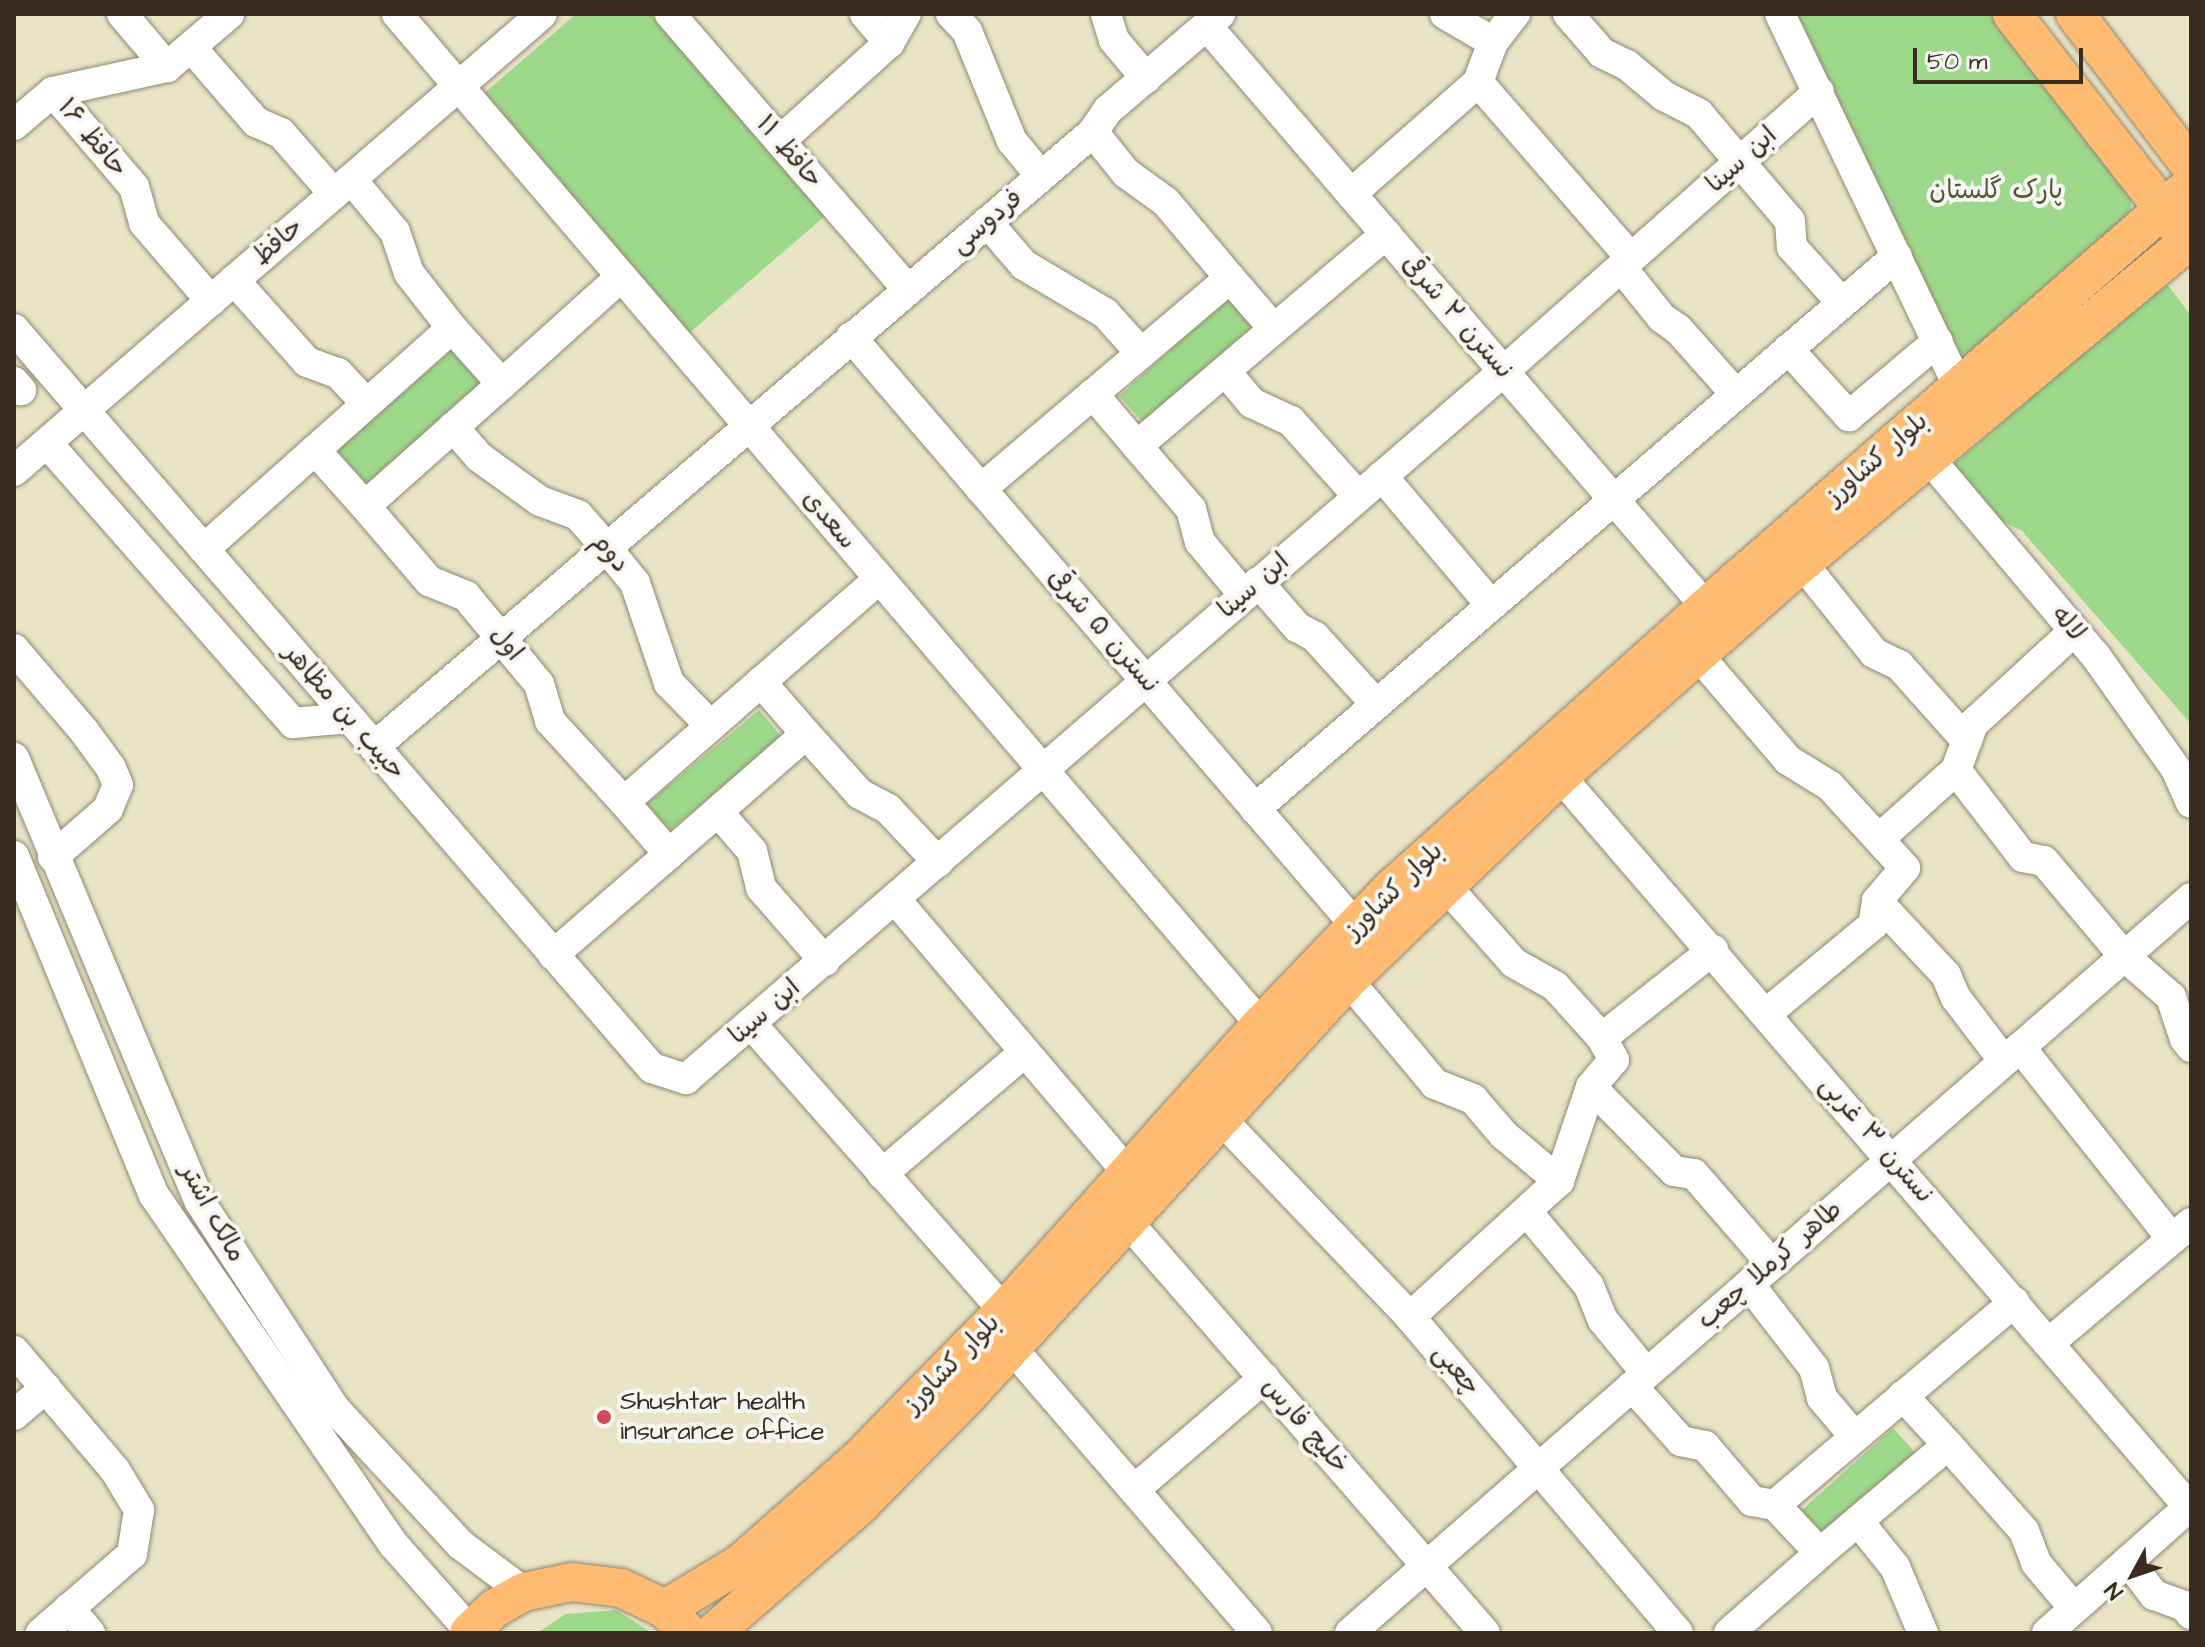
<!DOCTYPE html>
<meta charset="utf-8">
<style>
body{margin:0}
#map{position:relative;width:2205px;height:1647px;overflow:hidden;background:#eae4c7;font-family:"Architects Daughter","Playpen Sans Arabic",sans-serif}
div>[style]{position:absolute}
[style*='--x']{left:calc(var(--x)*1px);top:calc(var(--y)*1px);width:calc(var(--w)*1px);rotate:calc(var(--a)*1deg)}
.green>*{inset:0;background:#9dd88b;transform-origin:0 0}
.roads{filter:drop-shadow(0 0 2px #928772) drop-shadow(0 0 2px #928772)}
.minor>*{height:30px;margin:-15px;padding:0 15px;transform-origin:15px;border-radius:15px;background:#fff}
.major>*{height:38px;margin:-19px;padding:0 19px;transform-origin:19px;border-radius:19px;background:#ffbb71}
.dots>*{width:22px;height:22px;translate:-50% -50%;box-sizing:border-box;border:4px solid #f6f6f2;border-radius:50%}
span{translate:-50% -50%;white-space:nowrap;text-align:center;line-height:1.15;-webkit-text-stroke:8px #f6f6f2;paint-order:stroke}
.street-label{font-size:26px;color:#3b2a1e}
.park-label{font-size:26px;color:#545639}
.poi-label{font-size:26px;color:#3b2a1e}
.left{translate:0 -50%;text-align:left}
.frame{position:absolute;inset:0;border:16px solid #3b2a1e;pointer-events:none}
.north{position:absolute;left:2093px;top:1535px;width:80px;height:80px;-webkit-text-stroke:6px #f6f6f2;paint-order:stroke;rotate:230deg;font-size:22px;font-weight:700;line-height:32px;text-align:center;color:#3b2a1e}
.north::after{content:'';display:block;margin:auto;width:28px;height:36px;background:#3b2a1e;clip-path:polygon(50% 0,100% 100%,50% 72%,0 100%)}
.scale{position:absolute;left:1913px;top:48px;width:170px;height:36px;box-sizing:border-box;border:4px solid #3b2a1e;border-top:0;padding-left:10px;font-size:24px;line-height:28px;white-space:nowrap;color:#3b2a1e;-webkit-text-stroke:6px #f6f6f2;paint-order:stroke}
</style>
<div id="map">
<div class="green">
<i style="clip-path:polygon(576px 14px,651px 14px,825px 216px,687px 335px,481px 96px)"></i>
<i style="clip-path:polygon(1792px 14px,1993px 14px,2131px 194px,2131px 218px,1963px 364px)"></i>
<i style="clip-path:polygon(2165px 281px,2191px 316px,2191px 724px,2022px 531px,1981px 511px,1947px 470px)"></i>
<i style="left:1227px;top:299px;width:39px;height:145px;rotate:48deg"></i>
<i style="left:453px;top:349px;width:45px;height:154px;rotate:49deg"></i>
<i style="left:759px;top:710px;width:35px;height:146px;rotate:50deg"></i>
<i style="left:1893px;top:1428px;width:38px;height:128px;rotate:48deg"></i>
<i style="clip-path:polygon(616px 1610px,652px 1633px,537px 1633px,566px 1614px)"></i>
</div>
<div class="roads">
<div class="minor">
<i style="--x:122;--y:14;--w:70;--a:49.7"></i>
<i style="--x:397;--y:14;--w:1330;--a:49.48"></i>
<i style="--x:670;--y:14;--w:363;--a:49.2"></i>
<i style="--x:865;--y:14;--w:38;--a:50"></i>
<i style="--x:951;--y:14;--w:23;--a:47"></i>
<i style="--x:967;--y:31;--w:119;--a:67.8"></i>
<i style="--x:1012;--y:141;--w:45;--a:50.4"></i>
<i style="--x:1106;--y:14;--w:27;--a:73"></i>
<i style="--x:1114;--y:40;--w:50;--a:49.9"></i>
<i style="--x:1445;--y:14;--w:56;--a:30.3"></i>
<i style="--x:1568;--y:14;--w:52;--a:48.9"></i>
<i style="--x:1602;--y:53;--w:28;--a:26"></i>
<i style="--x:1627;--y:65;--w:48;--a:40"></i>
<i style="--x:1664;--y:96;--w:39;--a:27"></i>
<i style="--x:1699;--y:114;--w:140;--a:49.6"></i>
<i style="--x:1790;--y:221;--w:26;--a:86"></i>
<i style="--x:1792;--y:247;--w:75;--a:48.2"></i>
<i style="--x:1780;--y:14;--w:414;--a:64.4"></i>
<i style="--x:1207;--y:26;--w:766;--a:49.34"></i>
<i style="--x:191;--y:47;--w:99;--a:49.1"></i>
<i style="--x:256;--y:122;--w:27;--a:24"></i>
<i style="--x:281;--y:133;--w:81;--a:49"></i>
<i style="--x:1478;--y:82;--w:233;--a:49"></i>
<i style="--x:53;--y:92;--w:125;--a:49.5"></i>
<i style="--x:134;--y:187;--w:37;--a:74"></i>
<i style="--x:144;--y:223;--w:103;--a:49.3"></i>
<i style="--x:14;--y:125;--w:51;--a:-40.2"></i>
<i style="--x:53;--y:92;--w:117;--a:-12.4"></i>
<i style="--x:167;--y:67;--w:82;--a:-40.5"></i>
<i style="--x:1093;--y:132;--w:53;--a:51.2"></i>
<i style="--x:1126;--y:173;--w:49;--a:35.9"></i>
<i style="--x:1166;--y:202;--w:99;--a:49.9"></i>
<i style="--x:780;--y:141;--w:147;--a:-42"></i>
<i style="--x:889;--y:43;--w:34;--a:-60"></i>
<i style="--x:351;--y:179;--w:69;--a:50.3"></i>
<i style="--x:395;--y:232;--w:43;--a:71.1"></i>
<i style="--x:409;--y:273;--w:70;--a:52"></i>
<i style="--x:1351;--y:194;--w:169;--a:-41.4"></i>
<i style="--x:1478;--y:82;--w:43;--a:-69.4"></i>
<i style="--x:1493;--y:42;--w:36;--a:-52"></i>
<i style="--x:987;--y:222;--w:57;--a:49.3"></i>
<i style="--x:1024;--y:265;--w:94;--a:30.7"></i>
<i style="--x:1105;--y:313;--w:54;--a:48"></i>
<i style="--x:1621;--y:267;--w:65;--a:51.2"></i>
<i style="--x:1662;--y:318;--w:19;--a:35"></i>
<i style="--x:1678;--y:329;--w:87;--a:48.3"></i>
<i style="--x:234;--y:280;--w:110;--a:48.3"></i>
<i style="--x:307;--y:362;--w:33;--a:20"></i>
<i style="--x:338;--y:373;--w:42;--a:46.9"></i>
<i style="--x:14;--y:329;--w:976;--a:49.2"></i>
<i style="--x:652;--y:1068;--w:36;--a:18"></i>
<i style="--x:686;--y:1079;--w:1082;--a:-40.88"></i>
<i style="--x:1504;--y:371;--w:421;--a:-41.6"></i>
<i style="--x:1274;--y:329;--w:147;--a:-40.3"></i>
<i style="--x:851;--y:337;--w:776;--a:49.39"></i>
<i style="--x:1788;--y:349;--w:91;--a:47.7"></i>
<i style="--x:1849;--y:416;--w:116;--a:-40.1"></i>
<i style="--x:1225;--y:371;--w:42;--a:49.8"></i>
<i style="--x:1252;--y:403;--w:43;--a:24.8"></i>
<i style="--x:1291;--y:421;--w:101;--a:48.2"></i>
<i style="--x:14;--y:382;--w:11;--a:49"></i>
<i style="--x:502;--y:384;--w:160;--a:-42"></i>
<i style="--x:453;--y:427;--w:40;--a:49"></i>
<i style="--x:479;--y:457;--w:75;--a:35.8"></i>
<i style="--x:540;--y:501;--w:40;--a:20.2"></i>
<i style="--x:578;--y:515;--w:43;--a:48.8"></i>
<i style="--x:606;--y:547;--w:46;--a:51.1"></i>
<i style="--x:635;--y:583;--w:106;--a:71.2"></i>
<i style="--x:669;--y:683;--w:60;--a:45.7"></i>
<i style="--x:47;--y:443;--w:373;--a:48.7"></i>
<i style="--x:293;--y:723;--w:57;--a:-5"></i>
<i style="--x:1137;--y:446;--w:180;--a:-40.5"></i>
<i style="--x:1274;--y:329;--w:67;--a:-130.8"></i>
<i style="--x:1230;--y:278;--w:180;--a:139.7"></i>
<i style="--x:1093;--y:394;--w:68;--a:49.8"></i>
<i style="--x:1137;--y:446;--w:83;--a:49.4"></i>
<i style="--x:1191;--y:509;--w:34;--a:75"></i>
<i style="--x:1200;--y:542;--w:69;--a:50.3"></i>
<i style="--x:1928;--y:457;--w:259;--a:49.9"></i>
<i style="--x:2095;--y:655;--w:140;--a:54.6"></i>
<i style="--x:2176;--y:769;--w:37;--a:66"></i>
<i style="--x:14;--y:471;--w:698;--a:-40.88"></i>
<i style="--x:1382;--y:476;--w:167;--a:49.8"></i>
<i style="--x:981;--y:489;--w:147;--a:-40.3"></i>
<i style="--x:365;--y:506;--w:99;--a:49.5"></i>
<i style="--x:429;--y:581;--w:40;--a:22"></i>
<i style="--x:466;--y:596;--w:114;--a:50.3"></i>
<i style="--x:539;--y:684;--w:39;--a:73"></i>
<i style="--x:550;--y:721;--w:110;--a:47.6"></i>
<i style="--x:204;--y:549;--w:332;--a:-41.7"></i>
<i style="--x:452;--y:328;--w:75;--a:48.2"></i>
<i style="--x:502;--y:384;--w:183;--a:138.3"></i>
<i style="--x:365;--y:506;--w:75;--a:-131.8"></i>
<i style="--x:1802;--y:563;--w:115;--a:51.3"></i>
<i style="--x:1874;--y:653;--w:28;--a:26"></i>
<i style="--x:1899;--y:665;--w:102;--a:48.2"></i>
<i style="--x:1258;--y:582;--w:60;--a:49.1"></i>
<i style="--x:1297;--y:627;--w:21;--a:29"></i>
<i style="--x:1315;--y:637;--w:91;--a:47.7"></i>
<i style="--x:14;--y:649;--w:108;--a:49.5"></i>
<i style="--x:84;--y:731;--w:46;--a:53.9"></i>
<i style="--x:111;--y:768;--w:18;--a:68"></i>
<i style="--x:118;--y:785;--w:26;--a:113"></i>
<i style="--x:108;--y:809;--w:73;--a:138.9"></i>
<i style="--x:1698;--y:655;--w:138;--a:49.4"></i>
<i style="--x:1788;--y:760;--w:49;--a:31.8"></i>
<i style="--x:1830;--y:786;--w:111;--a:47.6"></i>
<i style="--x:1905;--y:868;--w:43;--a:130.3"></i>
<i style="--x:1877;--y:901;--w:24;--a:99"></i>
<i style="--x:1873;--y:925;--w:138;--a:140.3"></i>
<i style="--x:761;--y:682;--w:157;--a:-41.1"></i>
<i style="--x:806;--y:734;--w:81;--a:48"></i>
<i style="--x:860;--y:794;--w:32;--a:28"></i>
<i style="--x:888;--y:809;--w:73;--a:46.7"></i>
<i style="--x:374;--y:747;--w:946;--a:-40.54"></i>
<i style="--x:1093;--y:132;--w:27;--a:-56"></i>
<i style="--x:1108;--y:110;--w:148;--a:-40.6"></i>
<i style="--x:14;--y:758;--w:481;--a:67.3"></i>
<i style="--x:200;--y:1202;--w:247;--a:56.9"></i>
<i style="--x:335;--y:1409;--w:185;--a:47.2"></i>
<i style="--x:461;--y:1545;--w:79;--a:36.7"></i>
<i style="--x:1956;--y:770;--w:110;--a:52.4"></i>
<i style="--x:2023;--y:857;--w:21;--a:11"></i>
<i style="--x:2044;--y:861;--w:124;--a:49.9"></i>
<i style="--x:2124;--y:956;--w:62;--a:41.1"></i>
<i style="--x:2171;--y:997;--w:44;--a:71.6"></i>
<i style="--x:2185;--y:1039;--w:10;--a:53"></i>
<i style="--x:1560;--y:776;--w:964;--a:49.29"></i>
<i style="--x:1255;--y:809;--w:847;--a:-40.74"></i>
<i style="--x:718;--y:812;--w:52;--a:48.9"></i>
<i style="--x:752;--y:851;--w:38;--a:76"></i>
<i style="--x:761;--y:888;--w:97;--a:48.8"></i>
<i style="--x:1880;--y:838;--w:102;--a:-41.8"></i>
<i style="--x:1956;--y:770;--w:49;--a:-69.7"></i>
<i style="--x:1973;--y:724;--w:137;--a:-42.6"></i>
<i style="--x:14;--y:856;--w:367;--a:67.6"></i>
<i style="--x:154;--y:1195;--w:424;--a:55.6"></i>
<i style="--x:394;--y:1545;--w:115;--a:48.5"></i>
<i style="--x:1445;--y:885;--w:104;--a:48.5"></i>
<i style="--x:1514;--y:963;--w:47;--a:29.3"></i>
<i style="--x:1555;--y:986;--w:70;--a:47.9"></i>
<i style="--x:895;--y:899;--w:360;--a:49.6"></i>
<i style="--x:1877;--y:901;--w:101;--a:47"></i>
<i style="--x:1946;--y:975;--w:25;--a:67"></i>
<i style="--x:1956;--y:998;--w:79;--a:52.7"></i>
<i style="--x:553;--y:955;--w:154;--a:-41"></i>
<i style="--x:669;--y:854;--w:182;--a:-41.2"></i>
<i style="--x:806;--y:734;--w:69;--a:-130.9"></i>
<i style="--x:761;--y:682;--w:182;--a:138.8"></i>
<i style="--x:624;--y:802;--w:69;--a:49.1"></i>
<i style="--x:1348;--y:980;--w:136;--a:50.1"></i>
<i style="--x:1435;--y:1084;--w:41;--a:21.5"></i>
<i style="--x:1473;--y:1099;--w:48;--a:49.3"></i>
<i style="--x:1504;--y:1135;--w:72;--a:39.9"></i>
<i style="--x:752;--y:1025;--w:381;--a:48.6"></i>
<i style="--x:2020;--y:1047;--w:245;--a:51.6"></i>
<i style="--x:1591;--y:1087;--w:118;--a:45.3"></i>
<i style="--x:1674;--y:1171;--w:20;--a:9"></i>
<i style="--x:1694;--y:1174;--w:119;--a:49.1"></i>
<i style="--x:1221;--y:1119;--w:274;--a:46.3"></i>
<i style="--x:1410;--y:1317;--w:414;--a:49.7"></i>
<i style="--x:882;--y:1174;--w:188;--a:-40.5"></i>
<i style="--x:1528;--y:1213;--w:95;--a:50.1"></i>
<i style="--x:1589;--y:1286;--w:37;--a:68"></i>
<i style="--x:1603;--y:1320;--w:68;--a:50.9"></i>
<i style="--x:1126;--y:1220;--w:547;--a:49"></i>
<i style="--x:1749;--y:1284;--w:106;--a:52.3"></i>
<i style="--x:1814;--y:1368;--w:31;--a:75"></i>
<i style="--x:1822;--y:1398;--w:51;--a:49.8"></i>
<i style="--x:1410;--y:1317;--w:202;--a:-42.4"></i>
<i style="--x:1559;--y:1181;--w:99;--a:-71.2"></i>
<i style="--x:1591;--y:1087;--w:35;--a:-50"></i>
<i style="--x:1614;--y:1060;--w:25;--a:-119"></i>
<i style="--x:1602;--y:1038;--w:142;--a:-38.4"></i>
<i style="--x:2049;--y:1343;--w:186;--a:-40.2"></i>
<i style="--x:1011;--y:1347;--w:377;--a:49.3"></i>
<i style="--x:14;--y:1351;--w:156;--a:49.7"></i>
<i style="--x:115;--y:1470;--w:47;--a:59"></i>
<i style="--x:139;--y:1510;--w:45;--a:99"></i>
<i style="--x:132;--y:1554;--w:121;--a:139"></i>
<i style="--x:1632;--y:1386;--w:74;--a:48.3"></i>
<i style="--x:1681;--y:1441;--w:25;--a:12"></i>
<i style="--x:1705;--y:1446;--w:72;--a:49.5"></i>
<i style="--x:1752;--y:1501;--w:23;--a:10"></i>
<i style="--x:14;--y:1415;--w:42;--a:-40.2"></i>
<i style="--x:1948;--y:1445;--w:115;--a:48.5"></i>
<i style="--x:2024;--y:1531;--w:34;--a:69"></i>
<i style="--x:2036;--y:1563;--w:59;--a:49.8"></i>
<i style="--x:1134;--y:1490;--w:172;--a:-40.7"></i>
<i style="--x:1858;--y:1521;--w:59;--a:51.2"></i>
<i style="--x:1895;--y:1567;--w:72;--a:67"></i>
<i style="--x:1820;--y:1553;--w:167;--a:-40.2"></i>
<i style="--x:1948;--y:1445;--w:67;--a:-132.6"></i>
<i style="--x:2128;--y:1561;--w:43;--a:52.6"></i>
<i style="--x:2154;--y:1595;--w:32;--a:20"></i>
<i style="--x:2184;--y:1606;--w:11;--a:49"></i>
<i style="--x:69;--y:1608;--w:33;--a:50"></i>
<i style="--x:1350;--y:1633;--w:1117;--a:-41.15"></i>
<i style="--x:1729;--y:1633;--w:121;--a:-41.3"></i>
<i style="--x:1820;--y:1553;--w:66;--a:-133.2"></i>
<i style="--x:1775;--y:1505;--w:314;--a:-40.3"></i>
<i style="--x:2047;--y:1633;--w:193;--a:-41.6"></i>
</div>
<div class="major">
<i style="--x:2012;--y:14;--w:272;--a:52.2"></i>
<i style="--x:2075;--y:14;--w:191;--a:52.7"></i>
<i style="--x:665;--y:1609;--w:89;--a:-31.2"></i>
<i style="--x:741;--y:1563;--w:156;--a:-41.4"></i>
<i style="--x:858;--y:1460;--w:209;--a:-45.6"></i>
<i style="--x:1004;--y:1311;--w:385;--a:-48.1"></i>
<i style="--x:1261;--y:1025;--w:188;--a:-46.3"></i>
<i style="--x:1391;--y:889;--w:465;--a:-41.8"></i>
<i style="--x:1738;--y:579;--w:600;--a:-41.02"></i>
<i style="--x:469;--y:1633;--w:36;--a:-44"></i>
<i style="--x:495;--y:1608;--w:33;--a:-29"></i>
<i style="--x:524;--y:1592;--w:49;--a:-11.8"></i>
<i style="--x:572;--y:1582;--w:49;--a:7"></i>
<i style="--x:621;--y:1588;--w:49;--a:25.5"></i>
<i style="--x:665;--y:1609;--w:33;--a:46"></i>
<i style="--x:713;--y:1633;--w:195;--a:-41"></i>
<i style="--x:860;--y:1505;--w:154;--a:-45.5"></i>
<i style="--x:968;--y:1395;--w:563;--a:-47.52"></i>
<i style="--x:1348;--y:980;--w:294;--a:-43.9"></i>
<i style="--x:1560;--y:776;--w:322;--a:-41.4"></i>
<i style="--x:1802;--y:563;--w:506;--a:-39.79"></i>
</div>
</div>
<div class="dots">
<i style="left:604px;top:1417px;background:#d1495b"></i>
</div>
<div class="street-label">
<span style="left:92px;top:138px;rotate:50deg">حافظ ۱۶</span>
<span style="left:789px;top:152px;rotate:49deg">حافظ ۱۱</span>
<span style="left:1742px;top:160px;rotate:-42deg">ابن سینا</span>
<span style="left:987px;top:222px;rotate:-40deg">فردوسی</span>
<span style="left:278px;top:242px;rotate:-41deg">حافظ</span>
<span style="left:1457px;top:317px;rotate:49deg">نسترن ۲ شرقی</span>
<span style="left:1877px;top:459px;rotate:-41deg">بلوار کشاورز</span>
<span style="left:829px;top:520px;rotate:50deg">سعدی</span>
<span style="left:610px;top:553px;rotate:50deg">دوم</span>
<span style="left:1254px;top:586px;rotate:-41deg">ابن سینا</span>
<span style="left:2068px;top:624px;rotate:50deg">لاله</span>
<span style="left:1103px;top:631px;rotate:49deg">نسترن ۵ شرقی</span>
<span style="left:506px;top:644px;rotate:50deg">اول</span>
<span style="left:344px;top:712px;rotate:49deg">حبیب بن مظاهر</span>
<span style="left:1394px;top:891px;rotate:-44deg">بلوار کشاورز</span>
<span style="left:765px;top:1012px;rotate:-41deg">ابن سینا</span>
<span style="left:1876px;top:1140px;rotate:49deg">نسترن ۳ غربی</span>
<span style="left:212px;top:1213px;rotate:61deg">مالک اشتر</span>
<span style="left:1770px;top:1265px;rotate:-41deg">طاهر کرملا چعب</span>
<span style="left:952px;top:1364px;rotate:-46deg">بلوار کشاورز</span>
<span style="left:1456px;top:1370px;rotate:50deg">چعبی</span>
<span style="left:1305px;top:1426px;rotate:49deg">خلیج فارس</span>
</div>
<div class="park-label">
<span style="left:1996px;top:191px">پارک گلستان</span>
</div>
<div class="poi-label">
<span class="left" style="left:620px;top:1417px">Shushtar health<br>insurance office</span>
</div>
<div class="frame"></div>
<div class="north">N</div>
<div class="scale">50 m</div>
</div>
